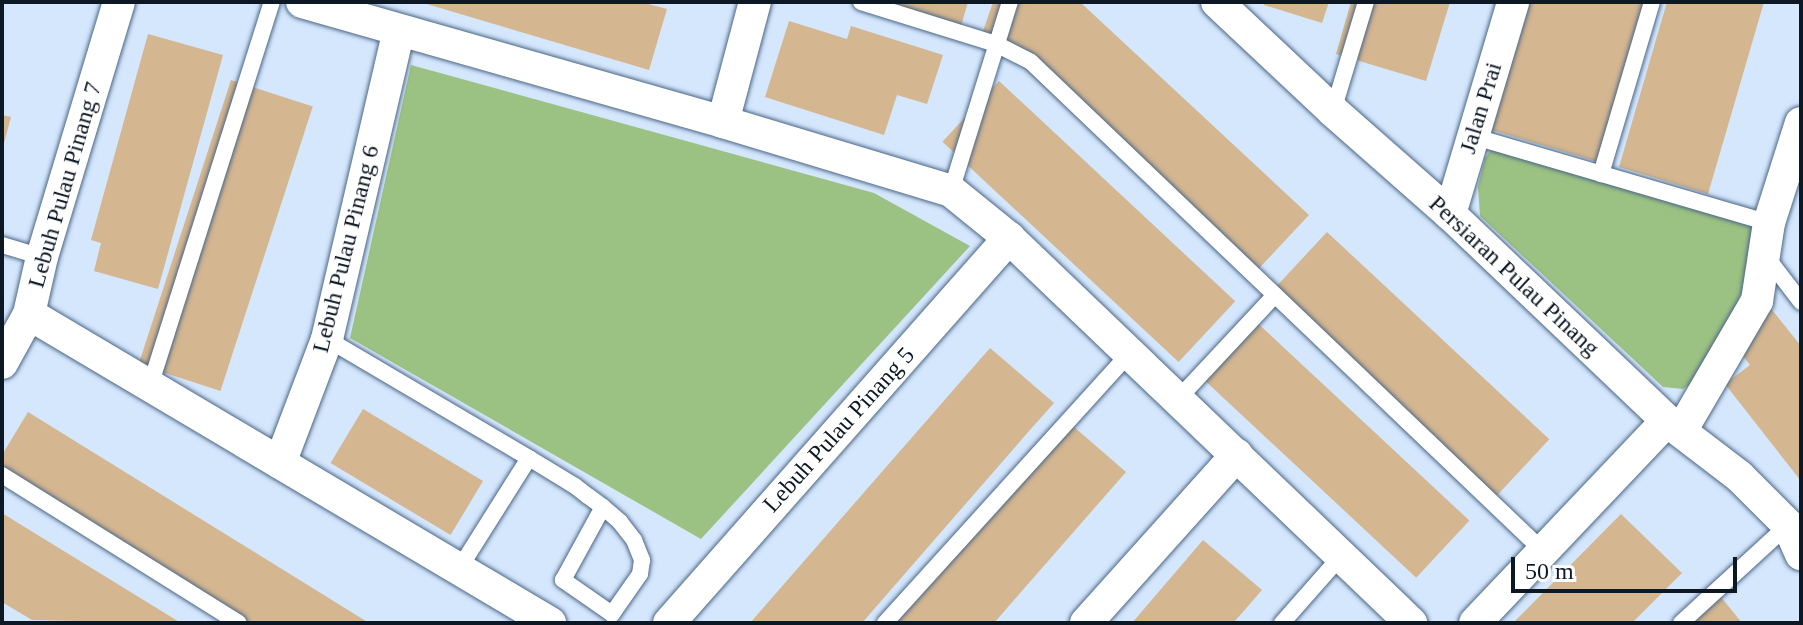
<!DOCTYPE html>
<style>
body{margin:0}
#map{position:relative;width:1803px;height:625px;overflow:hidden;background:#d4e7fd;font-family:"Times New Roman",serif}
div>[style]{position:absolute}
[style*='--x']{left:calc(var(--x)*1px);top:calc(var(--y)*1px);width:calc(var(--w)*1px);rotate:calc(var(--a)*1deg)}
.green>*{inset:0;background:#9cc283}
.building>*{inset:0;background:#d4b690;transform-origin:0 0}
.roads{filter:drop-shadow(0 0 2px #4b6686) drop-shadow(0 0 2px #4b6686)}
.lane>*{height:16px;margin:-8px;padding:0 8px;transform-origin:8px;border-radius:8px;background:#fff}
.street>*{height:32px;margin:-16px;padding:0 16px;transform-origin:16px;border-radius:16px;background:#fff}
span{translate:-50% -50%;white-space:nowrap;text-align:center;line-height:1.15;-webkit-text-stroke:6px #fff;paint-order:stroke}
.street-label{font-size:24px;color:#0d1825}
.frame{position:absolute;inset:0;border:4px solid #0d1825;pointer-events:none}
.scale{position:absolute;left:1511px;top:557px;width:226px;height:36px;box-sizing:border-box;border:4px solid #0d1825;border-top:0;padding-left:10px;font-size:24px;line-height:28px;white-space:nowrap;color:#0d1825;-webkit-text-stroke:6px #fff;paint-order:stroke}
</style>
<div id="map">
<div class="green">
<i style="clip-path:polygon(411px 65px,874px 193px,970px 246px,701px 539px,350px 338px)"></i>
<i style="clip-path:polygon(1500px 137px,1761px 213px,1745px 286px,1701px 377px,1683px 389px,1663px 387px,1480px 216px,1478px 187px,1485px 158px)"></i>
</div>
<div class="building">
<i style="clip-path:polygon(420px 2px,641px 2px,667px 9px,649px 70px)"></i>
<i style="clip-path:polygon(854px 2px,968px 2px,959px 33px)"></i>
<i style="clip-path:polygon(993px 2px,1080px 2px,1309px 215px,1250px 278px,1007px 52px,980px 40px)"></i>
<i style="clip-path:polygon(1265px 2px,1329px 2px,1322px 23px,1264px 5px)"></i>
<i style="clip-path:polygon(1351px 2px,1450px 2px,1426px 81px,1336px 54px)"></i>
<i style="clip-path:polygon(1525px 2px,1645px 2px,1599px 162px,1488px 129px)"></i>
<i style="clip-path:polygon(1667px 2px,1764px 2px,1708px 194px,1619px 167px)"></i>
<i style="clip-path:polygon(789px 21px,847px 39px,851px 26px,943px 55px,927px 104px,897px 95px,884px 135px,765px 97px)"></i>
<i style="clip-path:polygon(148px 34px,223px 55px,158px 289px,94px 271px,101px 243px,91px 240px)"></i>
<i style="left:231px;top:80px;width:86px;height:299px;rotate:18deg"></i>
<i style="left:999px;top:81px;width:323px;height:83px;rotate:43deg"></i>
<i style="clip-path:polygon(2px 115px,11px 117px,3px 147px,2px 146px)"></i>
<i style="left:1327px;top:232px;width:304px;height:89px;rotate:43deg"></i>
<i style="clip-path:polygon(1769px 306px,1801px 346px,1801px 481px,1725px 384px,1750px 365px,1739px 351px)"></i>
<i style="left:1250px;top:316px;width:300px;height:78px;rotate:43deg"></i>
<i style="clip-path:polygon(990px 348px,1054px 403px,1029px 431px,862px 623px,750px 623px)"></i>
<i style="left:363px;top:409px;width:140px;height:63px;rotate:31deg"></i>
<i style="clip-path:polygon(28px 412px,369px 623px,228px 623px,2px 483px,2px 455px)"></i>
<i style="clip-path:polygon(1066px 420px,1126px 472px,994px 623px,888px 623px)"></i>
<i style="clip-path:polygon(2px 513px,23px 526px,181px 623px,32px 620px,2px 602px)"></i>
<i style="clip-path:polygon(1621px 514px,1682px 573px,1632px 623px,1513px 623px)"></i>
<i style="clip-path:polygon(1203px 540px,1262px 590px,1242px 613px,1233px 623px,1132px 623px)"></i>
<i style="clip-path:polygon(1721px 597px,1742px 623px,1688px 623px)"></i>
</div>
<div class="roads">
<div class="lane">
<i style="--x:861;--y:2;--w:141;--a:17.3"></i>
<i style="--x:996;--y:44;--w:39;--a:27"></i>
<i style="--x:1031;--y:62;--w:708;--a:43.68"></i>
<i style="--x:1333;--y:111;--w:114;--a:-73.2"></i>
<i style="--x:1472;--y:136;--w:309;--a:16.3"></i>
<i style="--x:1601;--y:174;--w:179;--a:-73.5"></i>
<i style="--x:951;--y:191;--w:198;--a:-72.7"></i>
<i style="--x:2;--y:245;--w:42;--a:16.7"></i>
<i style="--x:1765;--y:255;--w:59;--a:52.5"></i>
<i style="--x:327;--y:339;--w:234;--a:30.5"></i>
<i style="--x:529;--y:458;--w:54;--a:31.3"></i>
<i style="--x:575;--y:486;--w:16;--a:38"></i>
<i style="--x:588;--y:496;--w:19;--a:36"></i>
<i style="--x:603;--y:507;--w:23;--a:41"></i>
<i style="--x:620;--y:522;--w:23;--a:52"></i>
<i style="--x:634;--y:540;--w:22;--a:68"></i>
<i style="--x:642;--y:560;--w:14;--a:98"></i>
<i style="--x:640;--y:574;--w:49;--a:125"></i>
<i style="--x:612;--y:614;--w:60;--a:-145.2"></i>
<i style="--x:563;--y:580;--w:83;--a:-61.3"></i>
<i style="--x:150;--y:386;--w:403;--a:-72.4"></i>
<i style="--x:1178;--y:399;--w:142;--a:-47"></i>
<i style="--x:2;--y:475;--w:279;--a:32"></i>
<i style="--x:459;--y:569;--w:131;--a:-57.8"></i>
<i style="--x:885;--y:623;--w:365;--a:-47.8"></i>
<i style="--x:1282;--y:623;--w:89;--a:-48.6"></i>
<i style="--x:1681;--y:623;--w:145;--a:-42.5"></i>
</div>
<div class="street">
<i style="--x:302;--y:2;--w:438;--a:15.9"></i>
<i style="--x:723;--y:122;--w:238;--a:16.8"></i>
<i style="--x:951;--y:191;--w:75;--a:39"></i>
<i style="--x:1009;--y:238;--w:557;--a:43.76"></i>
<i style="--x:1217;--y:2;--w:159;--a:43.2"></i>
<i style="--x:1333;--y:111;--w:156;--a:41.4"></i>
<i style="--x:1450;--y:214;--w:300;--a:43.6"></i>
<i style="--x:1667;--y:421;--w:91;--a:37.4"></i>
<i style="--x:1739;--y:476;--w:69;--a:45"></i>
<i style="--x:1788;--y:525;--w:32;--a:66"></i>
<i style="--x:723;--y:122;--w:124;--a:-75.1"></i>
<i style="--x:1450;--y:214;--w:221;--a:-73.4"></i>
<i style="--x:29;--y:314;--w:606;--a:30.67"></i>
<i style="--x:2;--y:363;--w:56;--a:-61.1"></i>
<i style="--x:29;--y:314;--w:58;--a:-77.2"></i>
<i style="--x:42;--y:257;--w:266;--a:-73.2"></i>
<i style="--x:1681;--y:431;--w:151;--a:-59.7"></i>
<i style="--x:1757;--y:301;--w:79;--a:-81.3"></i>
<i style="--x:1769;--y:223;--w:105;--a:-72.3"></i>
<i style="--x:280;--y:463;--w:133;--a:-69.2"></i>
<i style="--x:327;--y:339;--w:317;--a:-76.9"></i>
<i style="--x:669;--y:623;--w:514;--a:-48.55"></i>
<i style="--x:1086;--y:623;--w:226;--a:-48.1"></i>
<i style="--x:1475;--y:623;--w:279;--a:-46.5"></i>
</div>
</div>
<div class="street-label">
<span style="left:1481px;top:108px;rotate:-73deg">Jalan Prai</span>
<span style="left:65px;top:185px;rotate:-74deg">Lebuh Pulau Pinang 7</span>
<span style="left:346px;top:249px;rotate:-76deg">Lebuh Pulau Pinang 6</span>
<span style="left:1514px;top:276px;rotate:43deg">Persiaran Pulau Pinang</span>
<span style="left:839px;top:430px;rotate:-48deg">Lebuh Pulau Pinang 5</span>
</div>
<div class="frame"></div>
<div class="scale">50 m</div>
</div>
